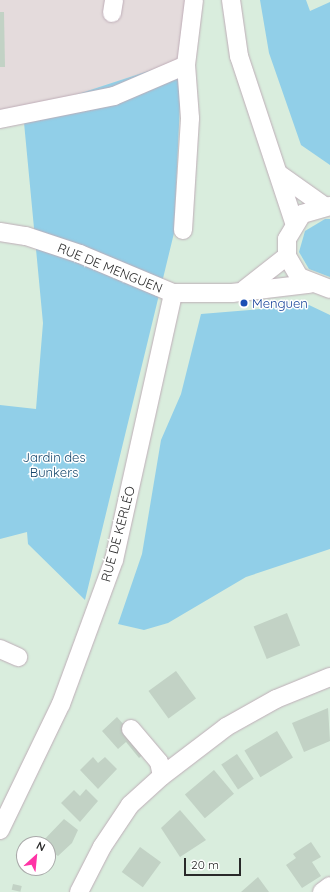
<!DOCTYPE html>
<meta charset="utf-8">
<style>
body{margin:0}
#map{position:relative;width:330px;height:892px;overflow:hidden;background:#d9eddd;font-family:Quicksand,sans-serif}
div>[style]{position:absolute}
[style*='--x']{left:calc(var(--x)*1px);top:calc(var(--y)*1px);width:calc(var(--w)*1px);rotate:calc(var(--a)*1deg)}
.industrial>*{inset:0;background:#e4dbdc}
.green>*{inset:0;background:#91cfe8}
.building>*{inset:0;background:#c2d2c5;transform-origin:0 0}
.roads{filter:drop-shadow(0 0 1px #beadb7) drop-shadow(0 0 1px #beadb7)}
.minor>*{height:18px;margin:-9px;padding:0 9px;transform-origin:9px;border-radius:9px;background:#fff}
.dots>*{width:11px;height:11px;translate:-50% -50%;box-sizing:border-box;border:2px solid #fff;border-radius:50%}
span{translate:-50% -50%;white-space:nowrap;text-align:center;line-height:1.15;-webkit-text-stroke:3px #fff;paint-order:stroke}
.street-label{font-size:13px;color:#292929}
.transit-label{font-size:13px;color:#164399}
.left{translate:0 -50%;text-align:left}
.park-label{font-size:13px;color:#14466b}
.north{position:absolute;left:16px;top:836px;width:40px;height:40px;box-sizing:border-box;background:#fff;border:1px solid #a9a9a9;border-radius:50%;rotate:27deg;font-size:11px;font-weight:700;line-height:16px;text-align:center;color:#292929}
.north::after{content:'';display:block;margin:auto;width:14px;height:18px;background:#ff34a6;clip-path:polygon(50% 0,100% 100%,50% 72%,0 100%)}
.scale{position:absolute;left:184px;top:858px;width:57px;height:18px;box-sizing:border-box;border:2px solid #292929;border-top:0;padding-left:5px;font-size:12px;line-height:14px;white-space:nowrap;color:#292929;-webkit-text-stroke:3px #fff;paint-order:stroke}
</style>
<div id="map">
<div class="industrial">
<i style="clip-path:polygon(0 0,189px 0,182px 60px,23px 112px,0 114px)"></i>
</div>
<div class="green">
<i style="clip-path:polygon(260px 0,306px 0,310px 11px,330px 2px,330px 165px,301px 145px,269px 53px)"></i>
<i style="clip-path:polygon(182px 60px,174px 233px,85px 600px,28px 544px,27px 532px,0 539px,0 405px,36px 409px,43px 323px,23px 112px)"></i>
<i style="clip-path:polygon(325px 219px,330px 219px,330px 277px,309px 269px,299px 252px,305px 231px)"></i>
<i style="clip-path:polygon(309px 305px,330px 315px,330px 549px,246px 577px,168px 623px,144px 630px,118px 624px,142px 554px,161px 440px,181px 394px,201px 314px)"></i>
</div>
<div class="building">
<i style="clip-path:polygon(0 12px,4px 12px,5px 67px,0 67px)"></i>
<i style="left:287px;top:613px;width:35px;height:36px;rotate:68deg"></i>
<i style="left:176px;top:671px;width:34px;height:34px;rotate:54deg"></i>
<i style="clip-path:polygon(328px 708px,330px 741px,304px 752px,292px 723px)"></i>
<i style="clip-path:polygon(117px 717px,147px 751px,139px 758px,126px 742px,118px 749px,102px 731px)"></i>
<i style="left:277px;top:731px;width:31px;height:38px;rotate:59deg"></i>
<i style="left:237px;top:754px;width:30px;height:19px;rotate:56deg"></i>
<i style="clip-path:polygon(93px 757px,98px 763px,105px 757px,117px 769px,98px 789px,80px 770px)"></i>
<i style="left:214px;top:770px;width:31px;height:38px;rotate:50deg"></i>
<i style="clip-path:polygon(86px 789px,98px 801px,80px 822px,61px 803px,74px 790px,80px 796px)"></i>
<i style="clip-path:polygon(180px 810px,206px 840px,180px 857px,161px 828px)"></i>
<i style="clip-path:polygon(64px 819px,78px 830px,72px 843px,58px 856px,48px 849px,48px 844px,41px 843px)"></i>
<i style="clip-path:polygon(311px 842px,321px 857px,312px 862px,321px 876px,302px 888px,286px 865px,296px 858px,293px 854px)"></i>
<i style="left:140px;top:847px;width:26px;height:31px;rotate:36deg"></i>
<i style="clip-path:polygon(258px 877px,269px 892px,241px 892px)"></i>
<i style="left:13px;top:884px;width:9px;height:6px;rotate:13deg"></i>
</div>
<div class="roads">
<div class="minor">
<i style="--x:231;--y:0;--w:57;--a:81.9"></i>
<i style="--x:239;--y:56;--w:175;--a:71.7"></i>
<i style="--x:112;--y:13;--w:13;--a:-81"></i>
<i style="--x:0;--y:119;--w:116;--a:-11.4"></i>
<i style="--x:114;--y:96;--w:78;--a:-23.3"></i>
<i style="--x:186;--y:65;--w:65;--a:-83"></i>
<i style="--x:279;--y:174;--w:55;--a:35.4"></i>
<i style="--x:330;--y:206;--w:29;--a:164"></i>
<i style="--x:302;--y:214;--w:29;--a:121"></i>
<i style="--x:287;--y:239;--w:17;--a:90"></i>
<i style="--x:287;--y:256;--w:24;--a:60"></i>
<i style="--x:299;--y:277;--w:33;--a:21"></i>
<i style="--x:183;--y:230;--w:112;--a:-86.4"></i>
<i style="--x:190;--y:118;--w:53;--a:-94.3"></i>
<i style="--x:0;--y:232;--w:26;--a:9"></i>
<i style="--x:26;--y:236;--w:57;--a:18.4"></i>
<i style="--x:80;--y:254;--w:101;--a:22.8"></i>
<i style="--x:173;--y:293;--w:59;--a:0"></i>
<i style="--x:232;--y:293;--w:78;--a:-6.7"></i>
<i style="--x:245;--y:289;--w:53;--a:-38.2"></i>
<i style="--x:0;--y:649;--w:20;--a:24"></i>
<i style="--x:131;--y:729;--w:43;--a:49.7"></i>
<i style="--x:159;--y:762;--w:14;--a:78"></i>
<i style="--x:0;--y:830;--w:140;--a:-64.2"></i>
<i style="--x:61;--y:704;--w:153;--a:-69.8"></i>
<i style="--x:114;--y:560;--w:273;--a:-77.5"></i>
<i style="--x:79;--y:892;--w:51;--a:-62.9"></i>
<i style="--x:102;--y:847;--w:50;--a:-56.3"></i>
<i style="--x:130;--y:805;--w:43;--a:-42.2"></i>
<i style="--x:162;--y:776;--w:81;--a:-37.4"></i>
<i style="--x:226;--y:727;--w:57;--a:-29.2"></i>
<i style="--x:276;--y:699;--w:58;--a:-22.2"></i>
<i style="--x:322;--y:892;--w:10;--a:-37"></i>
</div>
</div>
<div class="dots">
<i style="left:244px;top:303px;background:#1a4fb4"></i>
</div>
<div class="street-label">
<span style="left:110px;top:268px;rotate:22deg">RUE DE MENGUEN</span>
<span style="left:118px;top:534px;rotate:-75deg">RUE DE KERLÉO</span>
</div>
<div class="transit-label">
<span class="left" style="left:252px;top:303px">Menguen</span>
</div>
<div class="park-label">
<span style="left:54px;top:465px">Jardin des<br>Bunkers</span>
</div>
<div class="north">N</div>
<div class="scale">20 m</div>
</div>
